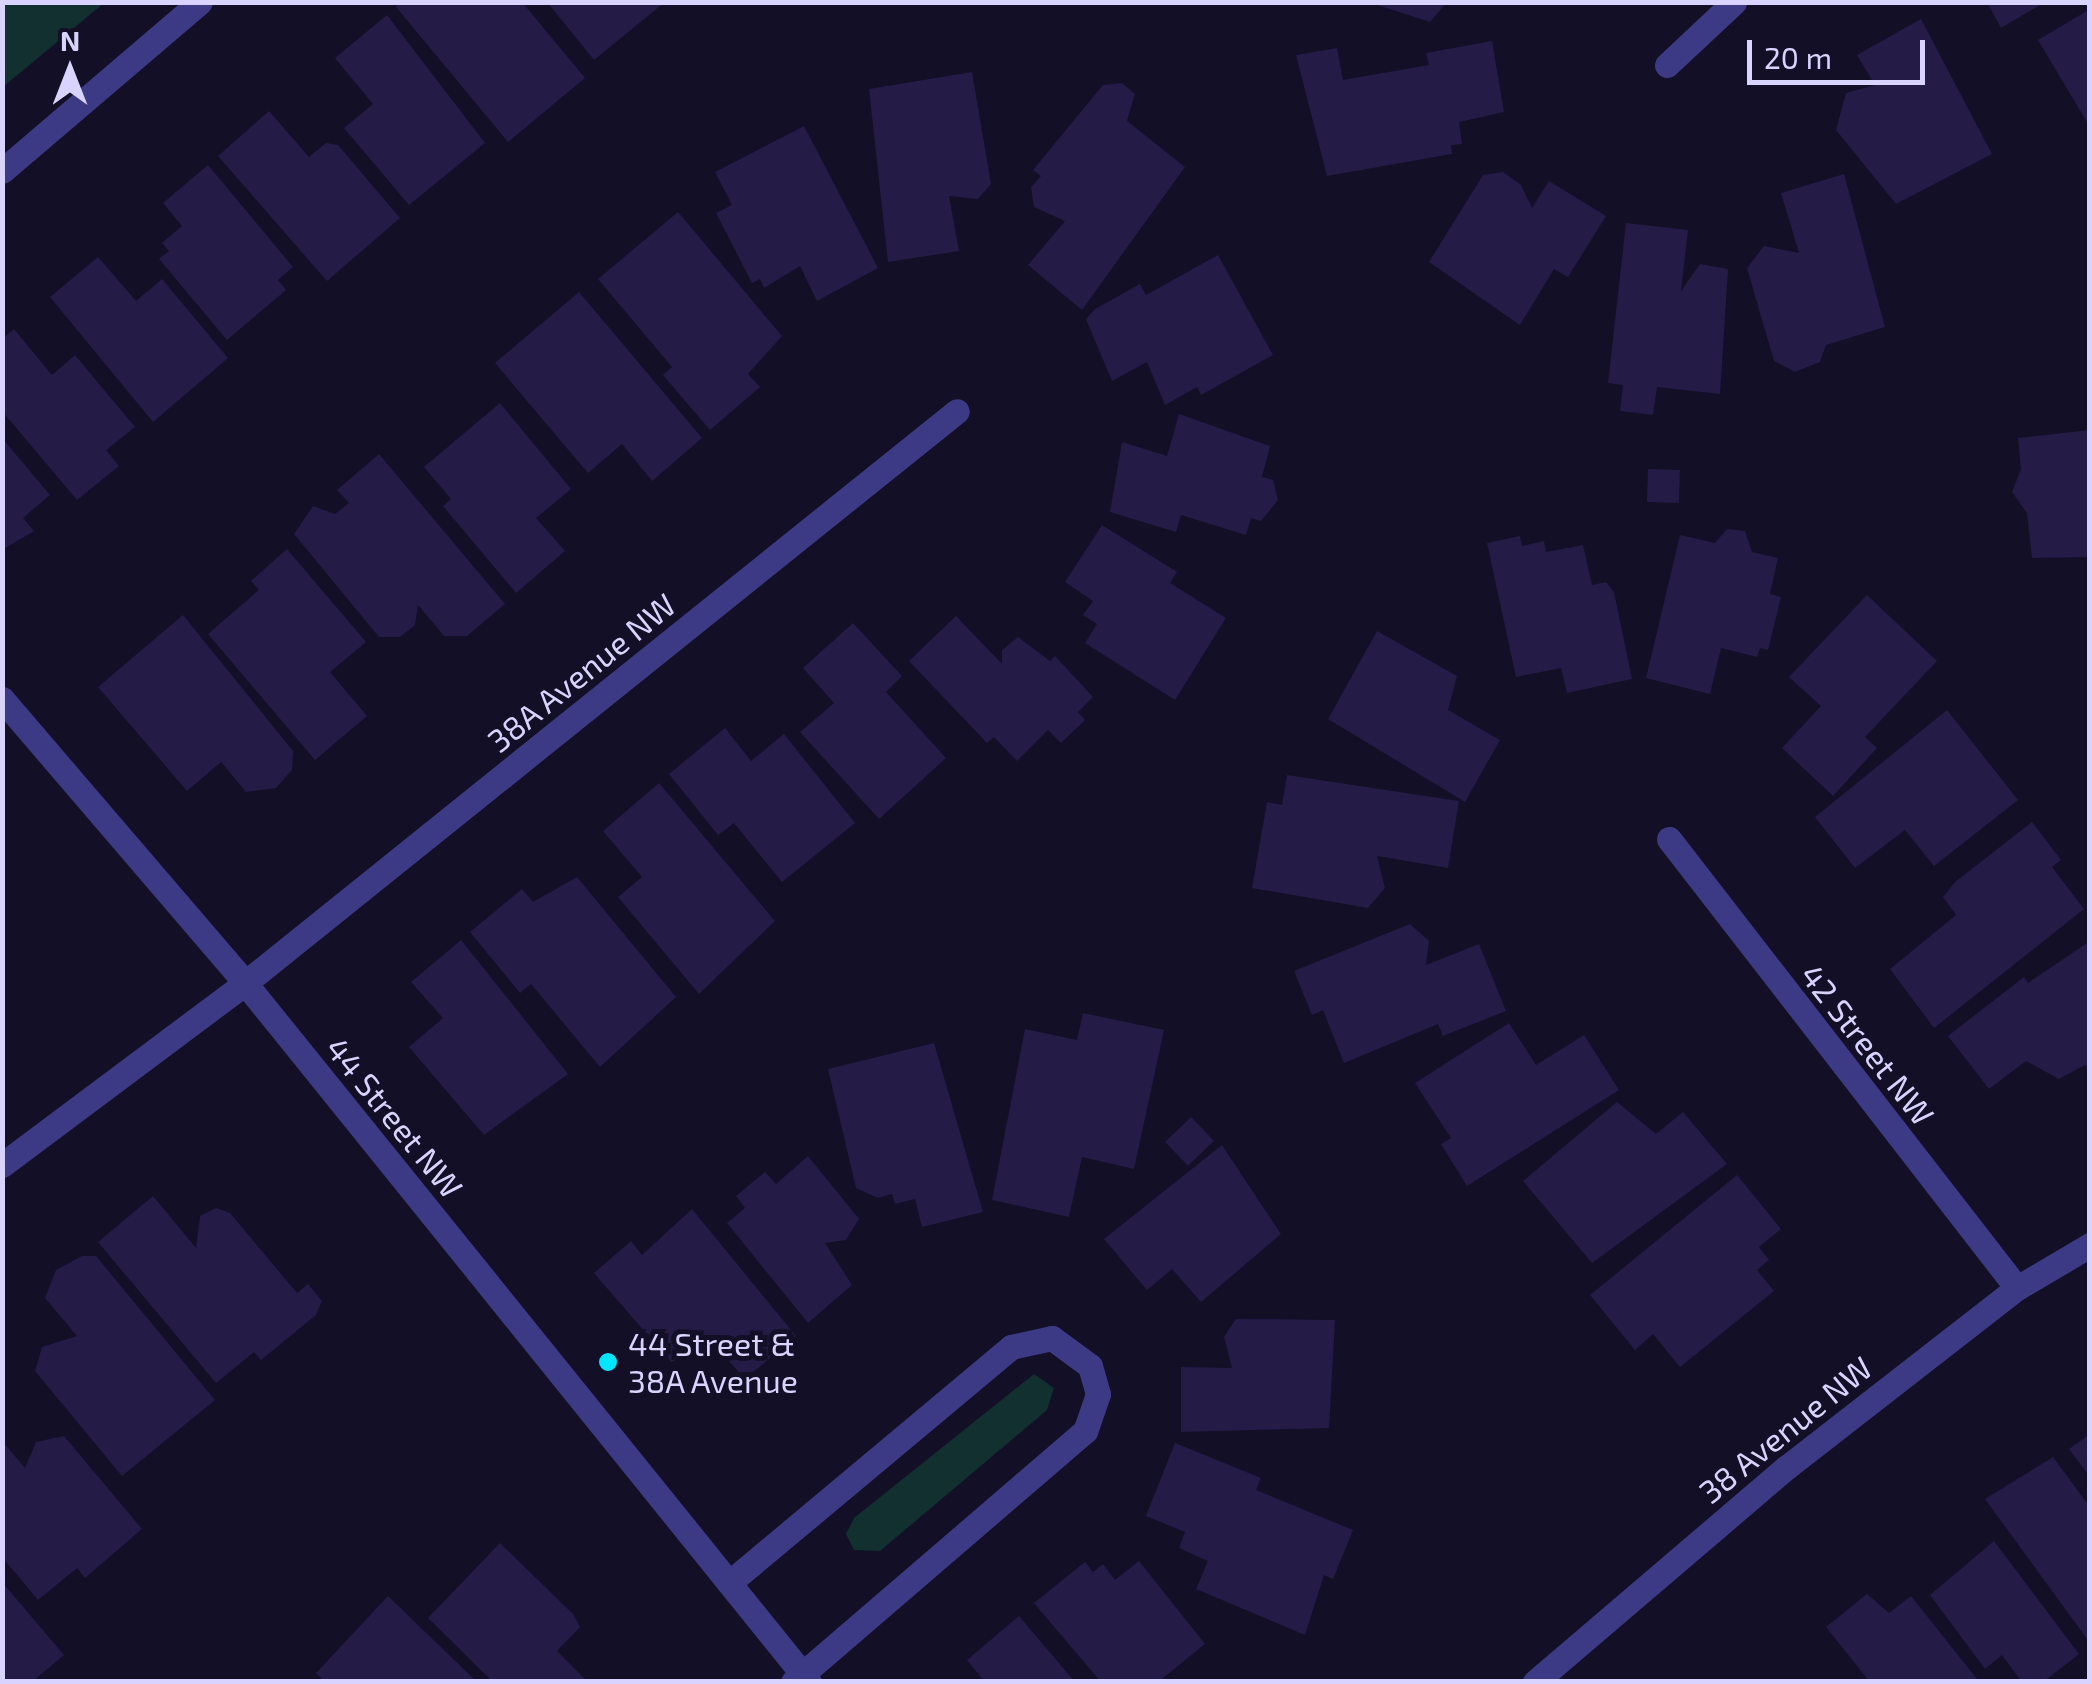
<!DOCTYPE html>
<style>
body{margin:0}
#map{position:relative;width:2092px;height:1684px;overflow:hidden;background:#130f26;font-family:"Exo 2",sans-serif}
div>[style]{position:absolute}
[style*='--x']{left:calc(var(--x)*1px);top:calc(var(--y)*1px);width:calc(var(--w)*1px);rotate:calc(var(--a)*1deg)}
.green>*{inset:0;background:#12302f}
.building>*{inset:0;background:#241b47;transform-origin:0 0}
.minor>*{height:25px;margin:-12.5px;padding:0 12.5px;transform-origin:12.5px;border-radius:12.5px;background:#3d3a85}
.tertiary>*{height:25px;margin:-12.5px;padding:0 12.5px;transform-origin:12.5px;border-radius:12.5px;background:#3d3a85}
.dots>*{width:28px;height:28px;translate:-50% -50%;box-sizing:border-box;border:5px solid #130f26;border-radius:50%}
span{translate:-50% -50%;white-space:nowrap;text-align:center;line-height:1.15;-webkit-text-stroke:10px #130f26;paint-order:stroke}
.street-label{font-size:32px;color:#d9d4ff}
.poi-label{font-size:32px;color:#d9d4ff}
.left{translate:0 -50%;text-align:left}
.frame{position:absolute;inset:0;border:5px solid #d9d4ff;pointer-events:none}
.north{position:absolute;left:20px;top:20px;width:100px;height:100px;-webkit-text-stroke:8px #130f26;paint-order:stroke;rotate:0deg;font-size:28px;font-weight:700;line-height:40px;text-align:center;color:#d9d4ff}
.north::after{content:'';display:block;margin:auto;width:35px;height:45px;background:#d9d4ff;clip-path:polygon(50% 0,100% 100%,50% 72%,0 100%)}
.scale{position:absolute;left:1747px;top:40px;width:178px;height:45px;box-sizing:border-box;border:5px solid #d9d4ff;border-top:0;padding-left:12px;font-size:30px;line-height:35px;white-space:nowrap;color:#d9d4ff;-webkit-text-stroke:8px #130f26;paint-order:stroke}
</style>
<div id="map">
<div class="green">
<i style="clip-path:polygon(3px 2px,104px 2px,104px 3px,3px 87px)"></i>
<i style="clip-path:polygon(1034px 1374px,1054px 1388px,1047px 1410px,880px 1551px,854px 1550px,846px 1534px,854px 1518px)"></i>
</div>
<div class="building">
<i style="clip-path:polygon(401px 2px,522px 2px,585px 78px,508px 142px,396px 7px)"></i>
<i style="clip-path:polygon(547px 2px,665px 2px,594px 60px)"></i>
<i style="clip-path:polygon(1447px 2px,1430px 22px,1371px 3px,1371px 2px)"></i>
<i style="clip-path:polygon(1987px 2px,2045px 2px,2001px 28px)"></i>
<i style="clip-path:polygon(2090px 9px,2090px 127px,2038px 40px)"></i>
<i style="clip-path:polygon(387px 15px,485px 143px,409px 205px,344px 128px,373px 104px,335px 58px)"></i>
<i style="clip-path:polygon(1921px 19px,1992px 154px,1896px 204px,1836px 130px,1846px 93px,1875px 85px,1857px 55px)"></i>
<i style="clip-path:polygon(1492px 41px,1504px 112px,1459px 122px,1462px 144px,1451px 145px,1452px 154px,1327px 176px,1296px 55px,1337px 48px,1343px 80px,1429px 65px,1426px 53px)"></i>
<i style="clip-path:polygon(972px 72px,991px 184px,978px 199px,949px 196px,959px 251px,888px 262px,869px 89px)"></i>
<i style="clip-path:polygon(1122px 83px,1135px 94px,1127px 121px,1185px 167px,1082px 310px,1028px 265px,1065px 221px,1034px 207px,1031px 187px,1041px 176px,1033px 170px,1103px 85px)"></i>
<i style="clip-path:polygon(269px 111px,309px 157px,326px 143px,338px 145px,400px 218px,327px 281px,218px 156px)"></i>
<i style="clip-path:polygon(804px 126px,878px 268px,817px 301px,800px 266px,764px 288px,760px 279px,752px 283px,716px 213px,732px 205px,715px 172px)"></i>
<i style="clip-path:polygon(208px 165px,293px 267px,278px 280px,286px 290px,227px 340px,159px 259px,169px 251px,162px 243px,182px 226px,163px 203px)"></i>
<i style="clip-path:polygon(1503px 172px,1521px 185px,1532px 208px,1549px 181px,1606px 216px,1568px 277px,1554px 269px,1520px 325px,1429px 262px,1483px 175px)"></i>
<i style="clip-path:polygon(1844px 174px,1885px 327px,1826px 345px,1820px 362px,1795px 372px,1774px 361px,1747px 268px,1764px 246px,1799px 253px,1781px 193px)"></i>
<i style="clip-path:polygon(678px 212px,782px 336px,748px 374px,760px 387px,710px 430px,663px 375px,672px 367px,598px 279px)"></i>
<i style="clip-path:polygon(1626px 223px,1688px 230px,1681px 291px,1700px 264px,1728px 269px,1720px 394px,1657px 387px,1653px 415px,1620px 411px,1623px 385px,1608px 383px)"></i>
<i style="clip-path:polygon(1218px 255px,1273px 355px,1201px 395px,1197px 387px,1165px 405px,1147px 362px,1112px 381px,1086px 319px,1095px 309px,1140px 284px,1146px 295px)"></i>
<i style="clip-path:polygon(98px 257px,136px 301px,162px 279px,228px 358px,153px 422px,50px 297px)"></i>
<i style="clip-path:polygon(579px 292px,702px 438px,652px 481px,622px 444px,588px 473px,495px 363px)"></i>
<i style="clip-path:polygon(14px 329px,52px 375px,75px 355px,135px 427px,106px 450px,119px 466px,77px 500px,2px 411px,2px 339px)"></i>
<i style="clip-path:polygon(500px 403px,571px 489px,536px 518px,565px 551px,516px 593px,443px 506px,451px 499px,424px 467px)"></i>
<i style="clip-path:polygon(1179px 414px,1270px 446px,1262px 477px,1273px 480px,1278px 500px,1261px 521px,1251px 518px,1246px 535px,1181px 515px,1176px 532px,1110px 512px,1122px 442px,1167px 456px)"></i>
<i style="clip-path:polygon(2090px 430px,2090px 557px,2032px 558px,2027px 513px,2012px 492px,2021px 469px,2018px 438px)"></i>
<i style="clip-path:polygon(2px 438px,50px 495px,23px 518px,34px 531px,2px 550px)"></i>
<i style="clip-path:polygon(379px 454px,505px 604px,467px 636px,444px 636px,418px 605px,415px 625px,400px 637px,379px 637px,294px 534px,313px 506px,335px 514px,349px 503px,337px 490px)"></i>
<i style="left:1648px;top:469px;width:32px;height:33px;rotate:2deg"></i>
<i style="clip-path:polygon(1102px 525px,1177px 572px,1170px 583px,1226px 618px,1175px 700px,1085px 643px,1097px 624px,1083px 615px,1093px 601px,1065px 582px)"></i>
<i style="clip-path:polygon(1727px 529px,1745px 531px,1752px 552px,1778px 558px,1770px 594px,1781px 597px,1768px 650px,1760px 648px,1757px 657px,1721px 648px,1710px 694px,1646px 678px,1680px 535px,1715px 543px)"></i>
<i style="clip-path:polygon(1520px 536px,1522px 546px,1544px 541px,1546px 552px,1583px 545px,1592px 585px,1606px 582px,1614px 592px,1632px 679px,1567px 693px,1561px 668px,1516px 677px,1487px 543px)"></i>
<i style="clip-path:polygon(287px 549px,366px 642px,330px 672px,367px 716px,315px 760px,208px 634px,259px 590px,251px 581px)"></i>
<i style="clip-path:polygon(1867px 595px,1937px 661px,1865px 737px,1877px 748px,1833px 796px,1782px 748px,1821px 706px,1789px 677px)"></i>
<i style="clip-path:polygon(183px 615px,293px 751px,292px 770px,276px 788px,246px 792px,221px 762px,187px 791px,98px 687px)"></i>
<i style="clip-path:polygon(956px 616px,1002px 664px,1002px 650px,1018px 637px,1050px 661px,1055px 656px,1093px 697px,1078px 712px,1085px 720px,1061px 743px,1048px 730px,1017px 761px,994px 737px,987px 743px,909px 661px)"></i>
<i style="clip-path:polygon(853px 623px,902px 676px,886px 692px,946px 758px,879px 819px,800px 732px,834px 703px,803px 668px)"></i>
<i style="clip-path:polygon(1377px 631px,1457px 676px,1448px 710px,1500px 740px,1465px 802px,1328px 719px)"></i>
<i style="clip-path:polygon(1947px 710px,2018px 800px,1934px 866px,1905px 830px,1855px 868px,1815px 817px)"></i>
<i style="clip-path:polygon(725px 728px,751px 761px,784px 734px,855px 823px,782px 882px,734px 823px,718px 835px,669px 774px)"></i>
<i style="clip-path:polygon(1287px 775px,1459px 801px,1448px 868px,1377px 856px,1385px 888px,1368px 908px,1252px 888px,1267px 802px,1282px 805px)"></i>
<i style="clip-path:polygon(659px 783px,775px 921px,699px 994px,618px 897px,642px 877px,603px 831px)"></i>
<i style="clip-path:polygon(2032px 822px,2061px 860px,2052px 867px,2084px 909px,1934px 1028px,1890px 969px,1956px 915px,1943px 897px,1955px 882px)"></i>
<i style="clip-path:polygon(577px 877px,676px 997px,600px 1067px,531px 984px,520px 993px,470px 932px,522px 889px,533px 902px)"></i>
<i style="clip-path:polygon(1410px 924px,1429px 941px,1426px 965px,1479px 944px,1506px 1011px,1443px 1036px,1438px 1024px,1344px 1063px,1323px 1010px,1312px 1015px,1294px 971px)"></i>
<i style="clip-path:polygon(461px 940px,568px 1074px,484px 1135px,409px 1047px,443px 1018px,411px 982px)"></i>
<i style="clip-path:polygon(2087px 943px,2090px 1070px,2085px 1065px,2059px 1079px,2026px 1061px,1989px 1089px,1948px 1036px,2024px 977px,2028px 983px)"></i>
<i style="clip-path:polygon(1083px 1013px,1164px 1030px,1134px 1169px,1082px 1157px,1069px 1217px,992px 1200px,1025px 1029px,1077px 1040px)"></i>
<i style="clip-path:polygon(1509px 1023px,1536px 1065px,1584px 1035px,1619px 1090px,1467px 1186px,1441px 1144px,1451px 1138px,1415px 1083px)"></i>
<i style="clip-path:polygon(934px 1043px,983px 1212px,922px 1227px,915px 1199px,895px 1204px,892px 1194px,878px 1198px,856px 1188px,828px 1069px)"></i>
<i style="clip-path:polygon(1617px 1102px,1656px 1134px,1683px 1112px,1727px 1164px,1592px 1263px,1523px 1181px)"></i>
<i style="left:1191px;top:1117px;width:33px;height:36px;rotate:46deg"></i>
<i style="clip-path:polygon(1222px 1145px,1281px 1234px,1201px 1302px,1172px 1269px,1147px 1290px,1104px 1239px)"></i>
<i style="clip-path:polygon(808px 1156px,859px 1219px,846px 1240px,825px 1243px,852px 1285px,808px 1323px,727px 1223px,745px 1208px,736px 1196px,765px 1172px,776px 1184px)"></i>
<i style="clip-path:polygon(1737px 1175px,1781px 1229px,1759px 1247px,1769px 1260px,1757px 1270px,1774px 1291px,1680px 1367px,1653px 1334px,1635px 1350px,1590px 1295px)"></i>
<i style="clip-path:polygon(153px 1196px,196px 1248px,200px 1216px,216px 1208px,230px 1213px,297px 1293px,308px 1284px,322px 1301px,316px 1315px,261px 1360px,254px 1352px,216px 1383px,98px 1242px)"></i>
<i style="clip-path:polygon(692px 1209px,796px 1336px,745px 1379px,713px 1343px,671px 1362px,594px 1273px,631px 1241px,642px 1255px)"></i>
<i style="clip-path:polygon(82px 1256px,96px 1256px,215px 1400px,122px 1476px,35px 1371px,42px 1347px,77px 1336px,45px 1298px,56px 1270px)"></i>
<i style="clip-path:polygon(1236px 1319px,1335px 1320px,1329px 1428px,1181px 1432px,1181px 1367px,1232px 1368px,1224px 1337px)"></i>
<i style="clip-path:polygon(2090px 1434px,2090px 1477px,2069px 1449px)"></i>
<i style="clip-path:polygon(64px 1436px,142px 1529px,85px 1578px,77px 1568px,38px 1600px,2px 1557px,2px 1441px,25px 1468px,36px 1442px)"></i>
<i style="clip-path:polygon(1175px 1443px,1261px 1478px,1256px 1490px,1353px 1530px,1333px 1579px,1324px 1575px,1305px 1635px,1196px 1589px,1208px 1561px,1179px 1548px,1185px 1532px,1146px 1516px)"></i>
<i style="clip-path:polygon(2053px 1457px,2090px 1507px,2090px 1643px,1985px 1499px)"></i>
<i style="clip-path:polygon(1994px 1541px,2079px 1654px,2043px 1682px,2022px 1682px,2002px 1655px,1985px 1669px,1930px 1595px)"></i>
<i style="clip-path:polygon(500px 1543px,574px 1615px,580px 1627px,557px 1651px,588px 1682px,493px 1682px,428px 1618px)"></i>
<i style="clip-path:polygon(1139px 1561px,1205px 1644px,1158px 1682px,1101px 1682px,1034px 1603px,1085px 1562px,1093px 1572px,1103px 1564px,1115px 1580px)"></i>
<i style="clip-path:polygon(2px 1582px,64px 1655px,32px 1682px,2px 1682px)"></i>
<i style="clip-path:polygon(1867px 1594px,1889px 1613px,1911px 1596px,1977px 1679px,1870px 1682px,1826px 1627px)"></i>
<i style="clip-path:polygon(388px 1596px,477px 1682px,325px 1682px,316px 1673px)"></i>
<i style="clip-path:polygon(1019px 1616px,1075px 1682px,985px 1682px,967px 1660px)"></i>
</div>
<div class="minor">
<i style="--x:1667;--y:65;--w:92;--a:-43.2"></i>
<i style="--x:2;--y:171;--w:260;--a:-40.5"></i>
<i style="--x:1669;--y:839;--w:568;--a:52.22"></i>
<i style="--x:2;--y:1165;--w:304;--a:-36.8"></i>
<i style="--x:245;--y:983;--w:913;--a:-38.78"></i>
<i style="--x:729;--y:1583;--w:368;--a:-39.9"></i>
<i style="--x:1011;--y:1347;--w:42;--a:-12.4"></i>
<i style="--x:1052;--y:1338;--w:47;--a:36.4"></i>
<i style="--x:1090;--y:1366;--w:29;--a:74"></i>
<i style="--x:1098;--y:1394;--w:39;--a:109"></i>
<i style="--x:1085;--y:1431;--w:385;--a:139.3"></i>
</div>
<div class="tertiary">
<i style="--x:2;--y:699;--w:374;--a:49.4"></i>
<i style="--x:245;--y:983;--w:898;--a:51.1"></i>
<i style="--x:1535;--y:1682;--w:331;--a:-40.5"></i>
<i style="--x:1787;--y:1467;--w:291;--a:-37.9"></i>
<i style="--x:2017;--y:1288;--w:85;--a:-30.5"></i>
</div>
<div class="dots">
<i style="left:608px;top:1362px;background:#00e5ff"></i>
</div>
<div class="street-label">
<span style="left:581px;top:672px;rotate:-39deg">38A Avenue NW</span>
<span style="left:1868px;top:1044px;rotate:52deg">42 Street NW</span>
<span style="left:395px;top:1117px;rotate:51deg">44 Street NW</span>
<span style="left:1785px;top:1429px;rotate:-39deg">38 Avenue NW</span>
</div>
<div class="poi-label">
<span class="left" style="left:628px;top:1362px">44 Street &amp;<br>38A Avenue</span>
</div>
<div class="frame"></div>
<div class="north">N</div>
<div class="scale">20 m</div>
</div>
